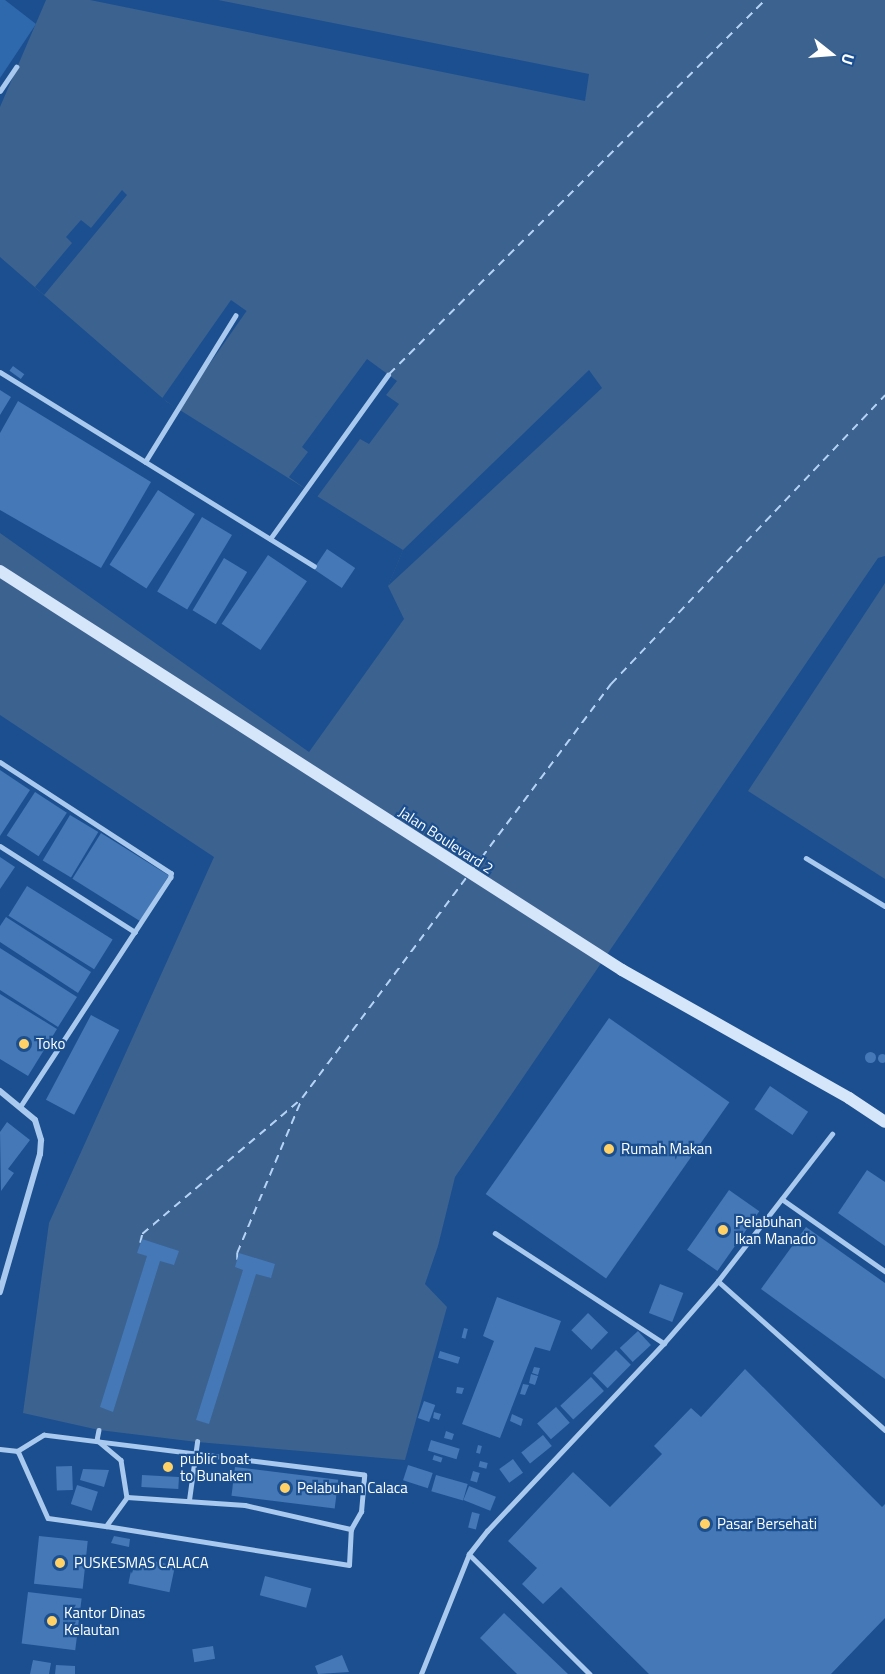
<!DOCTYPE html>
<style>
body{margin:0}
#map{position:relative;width:885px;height:1674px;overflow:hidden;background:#1b4f8f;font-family:"Titillium Web",sans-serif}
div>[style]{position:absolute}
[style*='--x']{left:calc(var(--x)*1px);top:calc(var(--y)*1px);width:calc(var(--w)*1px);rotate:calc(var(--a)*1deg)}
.green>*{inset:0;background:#2e69ad}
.water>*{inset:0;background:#3c6290}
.pier>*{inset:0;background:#1b4f8f;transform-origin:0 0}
.ferry>*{height:1.5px;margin-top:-0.75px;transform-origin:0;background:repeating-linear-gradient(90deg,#b5d3f5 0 8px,transparent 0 14px)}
.building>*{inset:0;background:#4478b7;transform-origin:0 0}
.round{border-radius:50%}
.service>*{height:4.5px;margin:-2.25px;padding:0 2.25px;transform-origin:2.25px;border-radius:2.25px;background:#a9c9ee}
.minor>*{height:6px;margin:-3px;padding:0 3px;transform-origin:3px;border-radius:3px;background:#a9c9ee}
.secondary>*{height:12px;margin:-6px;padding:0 6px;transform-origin:6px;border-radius:6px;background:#d6e6fa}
.dots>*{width:16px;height:16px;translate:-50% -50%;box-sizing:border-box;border:3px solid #1b4f8f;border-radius:50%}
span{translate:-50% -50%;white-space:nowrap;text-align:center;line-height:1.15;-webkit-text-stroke:4.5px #1b4f8f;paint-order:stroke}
.street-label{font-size:15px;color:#fff}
.poi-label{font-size:15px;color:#fff}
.left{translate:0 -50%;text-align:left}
.north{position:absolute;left:801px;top:24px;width:60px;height:60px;-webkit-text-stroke:4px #1b4f8f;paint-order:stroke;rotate:107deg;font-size:16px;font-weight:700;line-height:24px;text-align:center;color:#fff}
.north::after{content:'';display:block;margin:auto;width:21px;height:27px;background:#fff;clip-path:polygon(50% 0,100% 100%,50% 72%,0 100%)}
</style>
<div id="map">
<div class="green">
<i style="clip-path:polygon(0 0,5px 0,36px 24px,0 78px)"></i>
</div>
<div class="water">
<i style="clip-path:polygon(46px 0,885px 0,885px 556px,878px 558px,455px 1177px,438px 1246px,425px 1284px,447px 1307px,405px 1460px,197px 1442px,99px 1430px,23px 1413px,49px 1223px,214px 857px,0 715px,0 533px,309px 752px,404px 619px,388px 586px,403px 550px,167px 402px,0 257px,0 107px)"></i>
<i style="clip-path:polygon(885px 583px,885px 879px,748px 791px)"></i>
</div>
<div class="pier">
<i style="clip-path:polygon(90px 0,218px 0,589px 74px,585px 101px)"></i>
<i style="clip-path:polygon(122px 190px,127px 195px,44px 295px,35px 287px,72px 243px,66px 237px,81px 220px,91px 228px)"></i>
<i style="left:231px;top:300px;width:19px;height:120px;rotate:35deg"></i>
<i style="clip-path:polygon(367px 359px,397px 381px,386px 395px,399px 404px,369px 444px,360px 439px,317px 497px,289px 477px,308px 452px,302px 447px)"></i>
<i style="clip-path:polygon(589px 370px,602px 388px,388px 586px,403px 550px)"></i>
</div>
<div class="ferry">
<i style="--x:389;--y:374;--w:530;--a:-44.85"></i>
<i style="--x:473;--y:869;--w:231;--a:-53.3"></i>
<i style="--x:611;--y:684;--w:398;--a:-46.5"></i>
<i style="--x:140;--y:1243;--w:9;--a:-77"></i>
<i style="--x:142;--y:1234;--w:209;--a:-40.3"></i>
<i style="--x:237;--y:1260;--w:7;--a:-90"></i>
<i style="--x:237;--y:1253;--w:168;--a:-67.2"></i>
<i style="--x:302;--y:1098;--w:274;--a:-53.3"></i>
</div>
<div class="building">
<i style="left:13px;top:366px;width:14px;height:6px;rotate:36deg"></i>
<i style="clip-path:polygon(0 390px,11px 397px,0 415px)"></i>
<i style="clip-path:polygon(18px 401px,151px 482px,101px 568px,0 510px,0 433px)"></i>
<i style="left:158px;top:490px;width:44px;height:89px;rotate:33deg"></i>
<i style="left:202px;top:517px;width:35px;height:87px;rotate:31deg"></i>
<i style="left:327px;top:549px;width:34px;height:24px;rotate:34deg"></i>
<i style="left:268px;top:555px;width:47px;height:83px;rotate:34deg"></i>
<i style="left:224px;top:558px;width:27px;height:61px;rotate:31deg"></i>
<i style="clip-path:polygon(0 770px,30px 790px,0 836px)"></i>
<i style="left:35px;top:792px;width:38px;height:52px;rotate:33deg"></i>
<i style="left:70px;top:815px;width:33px;height:53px;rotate:31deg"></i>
<i style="left:101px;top:833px;width:80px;height:54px;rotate:32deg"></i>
<i style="clip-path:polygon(0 857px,15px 867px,0 889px)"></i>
<i style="left:27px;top:886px;width:101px;height:35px;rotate:32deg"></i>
<i style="clip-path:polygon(6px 917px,91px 972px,78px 993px,0 942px,0 926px)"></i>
<i style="clip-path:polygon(0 948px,77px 997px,58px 1027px,0 990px)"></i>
<i style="clip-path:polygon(0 994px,57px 1029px,28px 1076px,0 1059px)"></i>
<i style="left:91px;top:1015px;width:32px;height:96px;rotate:28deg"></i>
<i style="left:609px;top:1018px;width:147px;height:215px;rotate:35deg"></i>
<i class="round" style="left:864.5px;top:1051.5px;width:11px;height:11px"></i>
<i class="round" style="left:877.5px;top:1053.5px;width:9px;height:9px"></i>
<i style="left:770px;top:1086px;width:46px;height:28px;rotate:34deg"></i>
<i style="clip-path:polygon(7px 1122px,30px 1140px,8px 1169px,14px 1173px,1px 1191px,0 1132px)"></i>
<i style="clip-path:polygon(867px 1170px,885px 1182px,885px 1246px,838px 1213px)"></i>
<i style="left:729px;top:1190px;width:37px;height:73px;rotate:35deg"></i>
<i style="clip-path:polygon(806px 1227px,885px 1283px,885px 1379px,761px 1289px)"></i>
<i style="clip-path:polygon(142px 1239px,179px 1251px,174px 1265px,160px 1261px,113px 1412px,100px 1407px,147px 1256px,137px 1253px)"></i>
<i style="clip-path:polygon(239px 1253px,275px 1264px,271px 1278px,256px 1274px,209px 1424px,196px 1420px,243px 1270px,235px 1267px)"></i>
<i style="left:660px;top:1284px;width:25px;height:31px;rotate:21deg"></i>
<i style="clip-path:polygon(497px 1297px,561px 1321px,550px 1351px,535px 1347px,500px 1438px,462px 1424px,494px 1341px,483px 1336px)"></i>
<i style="left:588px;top:1313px;width:28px;height:24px;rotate:44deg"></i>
<i style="left:464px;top:1328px;width:4px;height:10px;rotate:14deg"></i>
<i style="left:638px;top:1331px;width:19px;height:25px;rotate:47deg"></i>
<i style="left:616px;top:1350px;width:21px;height:33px;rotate:45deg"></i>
<i style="left:440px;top:1351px;width:21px;height:7px;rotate:17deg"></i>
<i style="clip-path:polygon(534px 1367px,540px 1368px,538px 1375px,532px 1373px)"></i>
<i style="clip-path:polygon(745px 1369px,882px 1507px,885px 1504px,885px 1618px,831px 1674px,649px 1674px,561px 1587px,543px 1604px,522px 1584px,537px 1568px,508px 1541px,573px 1472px,610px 1507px,662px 1454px,654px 1446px,691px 1408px,701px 1417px)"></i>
<i style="clip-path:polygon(531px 1374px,538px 1376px,535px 1385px,529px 1383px)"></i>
<i style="left:591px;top:1377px;width:19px;height:42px;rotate:47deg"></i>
<i style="clip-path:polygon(523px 1384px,529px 1385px,525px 1395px,520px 1394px)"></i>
<i style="clip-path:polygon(457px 1387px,464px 1388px,462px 1394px,456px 1393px)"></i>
<i style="left:424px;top:1401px;width:12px;height:18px;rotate:20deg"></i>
<i style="left:556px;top:1407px;width:21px;height:25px;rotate:49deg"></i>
<i style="clip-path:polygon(434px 1412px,441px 1414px,439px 1420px,433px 1418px)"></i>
<i style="clip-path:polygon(512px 1414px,523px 1419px,521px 1426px,510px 1421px)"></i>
<i style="clip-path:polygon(446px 1431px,454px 1434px,452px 1440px,444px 1438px)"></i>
<i style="left:543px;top:1435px;width:14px;height:28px;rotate:51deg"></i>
<i style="left:431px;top:1440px;width:30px;height:11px;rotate:17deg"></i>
<i style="left:478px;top:1445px;width:4px;height:8px;rotate:14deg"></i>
<i style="left:434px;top:1455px;width:9px;height:5px;rotate:18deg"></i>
<i style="left:513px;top:1459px;width:17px;height:17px;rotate:54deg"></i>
<i style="left:480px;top:1461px;width:8px;height:6px;rotate:14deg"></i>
<i style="left:408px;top:1465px;width:26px;height:16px;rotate:18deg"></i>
<i style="left:72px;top:1466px;width:24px;height:16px;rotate:88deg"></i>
<i style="left:235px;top:1467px;width:104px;height:29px;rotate:7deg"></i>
<i style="clip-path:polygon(83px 1469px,109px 1470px,104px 1487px,80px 1480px)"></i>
<i style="left:473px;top:1471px;width:7px;height:10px;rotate:16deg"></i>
<i style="left:142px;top:1475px;width:37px;height:12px;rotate:3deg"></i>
<i style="left:436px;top:1475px;width:33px;height:17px;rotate:16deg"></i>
<i style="left:77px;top:1485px;width:22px;height:20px;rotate:18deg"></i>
<i style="left:469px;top:1486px;width:29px;height:15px;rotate:22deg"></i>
<i style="left:472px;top:1512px;width:8px;height:16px;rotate:14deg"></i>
<i style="left:39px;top:1536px;width:49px;height:48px;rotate:6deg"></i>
<i style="clip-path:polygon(114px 1536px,130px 1539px,129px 1547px,111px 1543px)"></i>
<i style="left:134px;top:1557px;width:42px;height:27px;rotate:12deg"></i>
<i style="left:265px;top:1576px;width:48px;height:20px;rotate:15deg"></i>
<i style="left:28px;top:1592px;width:54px;height:52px;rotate:7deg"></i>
<i style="clip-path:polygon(504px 1613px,568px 1674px,517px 1674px,480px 1638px)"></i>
<i style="left:213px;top:1646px;width:13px;height:21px;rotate:81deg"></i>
<i style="clip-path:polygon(342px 1655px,349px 1672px,318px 1674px,315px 1666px)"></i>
<i style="clip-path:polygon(33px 1660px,51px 1663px,49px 1674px,30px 1674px)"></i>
<i style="clip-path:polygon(56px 1665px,75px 1666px,75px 1674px,55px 1674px)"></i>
</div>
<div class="service">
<i style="--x:0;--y:91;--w:29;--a:-56"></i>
<i style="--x:0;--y:372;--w:369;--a:31.7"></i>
<i style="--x:145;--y:462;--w:172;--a:-58.3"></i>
<i style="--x:270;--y:539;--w:202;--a:-54.3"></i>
<i style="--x:0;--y:762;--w:204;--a:33"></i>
<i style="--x:171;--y:873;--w:4;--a:90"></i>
<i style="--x:171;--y:877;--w:66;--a:123.2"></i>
<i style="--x:0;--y:846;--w:160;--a:32.5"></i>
<i style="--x:135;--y:932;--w:208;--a:123.2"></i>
<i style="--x:806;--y:858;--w:92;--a:31.3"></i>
<i style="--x:782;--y:1199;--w:126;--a:35"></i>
<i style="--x:495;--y:1233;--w:202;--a:33.1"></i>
<i style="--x:718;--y:1281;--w:224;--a:41.7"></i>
<i style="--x:99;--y:1430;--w:10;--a:101"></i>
<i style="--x:97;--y:1440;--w:31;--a:40"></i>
<i style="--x:121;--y:1460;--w:37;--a:81"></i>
<i style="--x:0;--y:1449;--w:18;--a:6"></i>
<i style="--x:18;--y:1451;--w:73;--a:65.9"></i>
<i style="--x:48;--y:1518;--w:59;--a:7.9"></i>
<i style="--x:106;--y:1526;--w:36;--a:-54"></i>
<i style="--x:127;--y:1497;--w:118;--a:3.9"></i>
<i style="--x:245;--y:1505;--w:109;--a:12.8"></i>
<i style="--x:351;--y:1529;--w:20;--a:-60"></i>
<i style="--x:361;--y:1512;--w:37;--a:-85"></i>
<i style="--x:364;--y:1475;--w:322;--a:-172.9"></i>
<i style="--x:44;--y:1435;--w:31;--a:148"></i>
<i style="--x:189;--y:1500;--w:59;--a:-82.1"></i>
<i style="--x:106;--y:1526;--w:246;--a:9.1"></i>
<i style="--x:349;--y:1565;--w:36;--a:-87"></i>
<i style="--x:469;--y:1554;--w:170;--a:44.8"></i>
<i style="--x:421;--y:1674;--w:129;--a:-68.2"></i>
<i style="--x:469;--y:1554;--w:29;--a:-52"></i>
<i style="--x:487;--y:1531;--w:258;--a:-46.7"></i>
<i style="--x:664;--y:1343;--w:82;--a:-48.9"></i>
<i style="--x:718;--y:1281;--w:186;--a:-52.2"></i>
</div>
<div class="minor">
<i style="--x:0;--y:1091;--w:45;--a:39.6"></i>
<i style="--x:35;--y:1120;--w:21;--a:73"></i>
<i style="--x:41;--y:1140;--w:14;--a:94"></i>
<i style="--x:40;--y:1154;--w:144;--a:106.2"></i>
</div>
<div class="secondary">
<i style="--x:0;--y:571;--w:739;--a:32.68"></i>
<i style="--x:622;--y:970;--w:261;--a:29.4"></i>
<i style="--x:849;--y:1098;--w:43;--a:33.7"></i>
</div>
<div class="dots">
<i style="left:24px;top:1044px;background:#ffd166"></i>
<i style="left:609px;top:1149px;background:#ffd166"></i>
<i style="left:723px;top:1230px;background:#ffd166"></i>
<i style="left:168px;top:1467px;background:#ffd166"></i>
<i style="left:285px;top:1488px;background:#ffd166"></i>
<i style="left:705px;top:1524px;background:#ffd166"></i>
<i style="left:60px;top:1563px;background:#ffd166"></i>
<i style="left:52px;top:1621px;background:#ffd166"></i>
</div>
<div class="street-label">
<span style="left:446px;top:840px;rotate:33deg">Jalan Boulevard 2</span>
</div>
<div class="poi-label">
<span class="left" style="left:36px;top:1044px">Toko</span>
<span class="left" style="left:621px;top:1149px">Rumah Makan</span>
<span class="left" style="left:735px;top:1230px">Pelabuhan<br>Ikan Manado</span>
<span class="left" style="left:180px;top:1467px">public boat<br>to Bunaken</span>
<span class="left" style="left:297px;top:1488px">Pelabuhan Calaca</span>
<span class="left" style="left:717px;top:1524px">Pasar Bersehati</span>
<span class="left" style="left:74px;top:1563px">PUSKESMAS CALACA</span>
<span class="left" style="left:64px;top:1621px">Kantor Dinas<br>Kelautan</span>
</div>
<div class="north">U</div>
</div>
